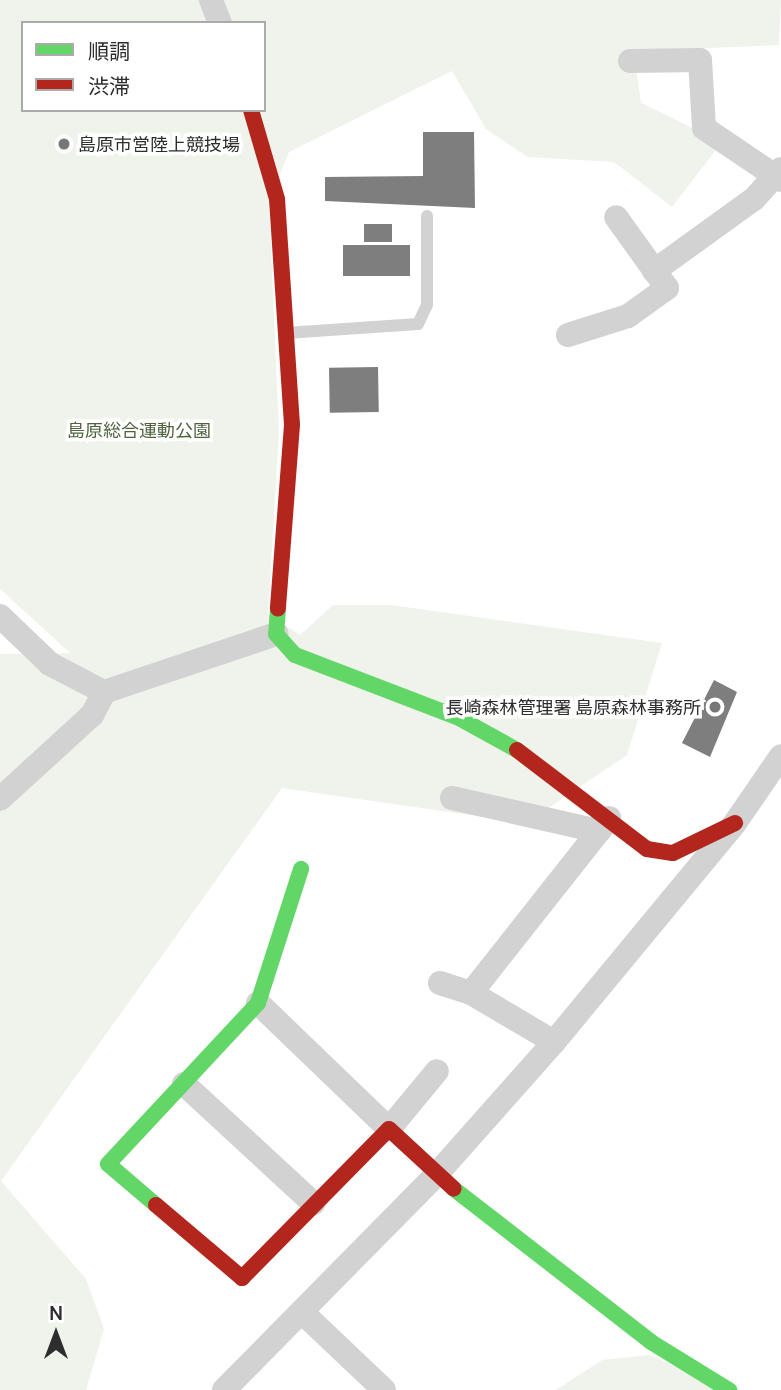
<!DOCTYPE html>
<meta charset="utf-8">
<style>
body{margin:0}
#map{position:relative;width:781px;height:1390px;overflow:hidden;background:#fff;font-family:Manrope,"Noto Sans JP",sans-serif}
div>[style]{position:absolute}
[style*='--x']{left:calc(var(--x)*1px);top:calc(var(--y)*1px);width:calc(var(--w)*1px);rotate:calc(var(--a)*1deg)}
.green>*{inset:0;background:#f0f3eb}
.building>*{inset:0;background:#7e7e7e;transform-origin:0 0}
.lane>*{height:12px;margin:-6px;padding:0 6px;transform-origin:6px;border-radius:6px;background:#d2d2d2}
.street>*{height:24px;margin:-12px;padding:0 12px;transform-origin:12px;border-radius:12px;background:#d2d2d2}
.fast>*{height:16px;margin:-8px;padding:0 8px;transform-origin:8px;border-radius:8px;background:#63d668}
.jam>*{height:16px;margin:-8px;padding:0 8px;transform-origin:8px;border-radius:8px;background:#b3261e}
.dots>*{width:19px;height:19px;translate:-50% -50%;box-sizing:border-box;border:4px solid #fff;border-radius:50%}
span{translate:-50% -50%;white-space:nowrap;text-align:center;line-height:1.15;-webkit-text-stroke:7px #fff;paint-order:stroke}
.poi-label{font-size:18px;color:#2d2d2d}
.left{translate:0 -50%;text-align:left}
.right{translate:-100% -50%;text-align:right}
.park-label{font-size:18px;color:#50633f}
.legend{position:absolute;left:21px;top:21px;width:245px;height:91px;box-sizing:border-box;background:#fff;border:2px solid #ababab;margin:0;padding:9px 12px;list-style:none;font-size:21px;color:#2d2d2d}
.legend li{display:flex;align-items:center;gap:14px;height:35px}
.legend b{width:35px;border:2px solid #ababab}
.north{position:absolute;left:21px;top:1299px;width:70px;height:70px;-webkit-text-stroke:5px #fff;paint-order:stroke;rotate:0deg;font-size:19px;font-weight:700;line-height:28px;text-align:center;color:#2d2d2d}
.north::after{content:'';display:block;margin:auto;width:24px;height:32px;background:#2d2d2d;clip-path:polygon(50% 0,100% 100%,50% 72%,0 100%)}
</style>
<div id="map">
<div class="green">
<i style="clip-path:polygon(evenodd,0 0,781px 0,779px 45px,662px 50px,636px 68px,641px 103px,722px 142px,672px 207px,614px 162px,528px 157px,486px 129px,452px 71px,289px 152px,269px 201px,279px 432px,268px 614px,300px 635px,333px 605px,391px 605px,662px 643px,627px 755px,526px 823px,282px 788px,1px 1181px,86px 1279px,104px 1329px,86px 1390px,0 1390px,0 654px,70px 653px,0 589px,0 0,23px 23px,264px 23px,264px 110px,23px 110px,23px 23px)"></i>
<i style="clip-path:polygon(650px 1355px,727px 1390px,556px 1390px,602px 1360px)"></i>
</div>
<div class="building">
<i style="clip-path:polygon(423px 132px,474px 132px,475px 208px,325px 201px,325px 177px,423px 176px)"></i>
<i style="left:364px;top:224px;width:28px;height:18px"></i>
<i style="left:410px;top:245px;width:31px;height:67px;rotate:90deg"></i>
<i style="left:378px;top:367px;width:45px;height:49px;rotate:89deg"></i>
<i style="clip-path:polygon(714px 680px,737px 692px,710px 757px,682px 743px)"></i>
</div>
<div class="lane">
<i style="--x:286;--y:333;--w:132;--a:-3.9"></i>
<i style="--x:418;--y:324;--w:21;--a:-65"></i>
<i style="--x:427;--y:305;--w:89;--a:-90"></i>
</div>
<div class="street">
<i style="--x:211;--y:0;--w:25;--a:69"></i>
<i style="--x:630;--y:61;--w:70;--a:-0.8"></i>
<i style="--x:700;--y:60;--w:68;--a:86.6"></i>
<i style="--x:704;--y:128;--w:93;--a:34"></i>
<i style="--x:654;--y:271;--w:123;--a:-35.8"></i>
<i style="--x:754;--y:199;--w:40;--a:-48"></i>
<i style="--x:568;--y:335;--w:63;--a:-17.6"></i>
<i style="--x:628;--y:316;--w:48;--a:-35.7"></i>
<i style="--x:667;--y:288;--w:87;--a:-125.7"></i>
<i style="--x:0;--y:616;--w:69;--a:43.8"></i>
<i style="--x:50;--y:664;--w:61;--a:27.4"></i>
<i style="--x:104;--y:692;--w:182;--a:-18.6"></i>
<i style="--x:452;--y:798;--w:151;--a:12.7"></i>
<i style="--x:0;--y:799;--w:125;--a:-42.4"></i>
<i style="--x:92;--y:715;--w:26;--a:-62"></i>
<i style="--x:440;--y:983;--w:33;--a:18"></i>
<i style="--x:258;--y:1003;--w:182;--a:43.9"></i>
<i style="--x:389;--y:1129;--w:75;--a:-50.4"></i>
<i style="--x:554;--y:1042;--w:96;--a:-149.4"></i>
<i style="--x:471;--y:993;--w:223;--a:-51.7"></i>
<i style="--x:184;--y:1084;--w:176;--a:42.7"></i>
<i style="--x:304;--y:1314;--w:110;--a:43.5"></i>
<i style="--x:224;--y:1390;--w:302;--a:-45.4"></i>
<i style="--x:436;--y:1175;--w:178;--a:-48.4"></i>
<i style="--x:554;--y:1042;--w:284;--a:-50.4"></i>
<i style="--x:735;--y:823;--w:81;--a:-55.5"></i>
</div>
<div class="fast">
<i style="--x:278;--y:608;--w:26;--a:94"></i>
<i style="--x:276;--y:634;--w:28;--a:48"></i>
<i style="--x:295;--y:655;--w:176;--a:21"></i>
<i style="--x:459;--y:718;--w:66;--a:28.9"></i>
<i style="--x:454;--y:1189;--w:249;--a:37.8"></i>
<i style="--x:651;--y:1342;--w:92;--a:31.6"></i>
<i style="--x:156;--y:1205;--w:63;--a:-139.5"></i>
<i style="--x:108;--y:1164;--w:220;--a:-47"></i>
<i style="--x:258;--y:1003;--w:141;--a:-72.2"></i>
</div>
<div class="jam">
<i style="--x:251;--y:110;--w:93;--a:73.7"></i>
<i style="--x:277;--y:199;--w:226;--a:86.2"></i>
<i style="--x:292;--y:425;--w:184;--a:94.4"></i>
<i style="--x:517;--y:750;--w:163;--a:37.3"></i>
<i style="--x:647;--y:849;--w:26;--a:9"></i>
<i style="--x:673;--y:853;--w:69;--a:-25.8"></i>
<i style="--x:156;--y:1205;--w:113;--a:40.3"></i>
<i style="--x:242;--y:1278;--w:209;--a:-45.4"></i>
<i style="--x:389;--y:1129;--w:88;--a:42.7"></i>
</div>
<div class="dots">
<i style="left:64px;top:144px;background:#767676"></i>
<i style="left:715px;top:707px;background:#767676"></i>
</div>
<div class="poi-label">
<span class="left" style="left:78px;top:144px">島原市営陸上競技場</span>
<span class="right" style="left:701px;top:707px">長崎森林管理署 島原森林事務所</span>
</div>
<div class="park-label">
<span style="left:139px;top:430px">島原総合運動公園</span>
</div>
<ul class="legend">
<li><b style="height:9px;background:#63d668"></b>順調</li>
<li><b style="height:9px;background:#b3261e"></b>渋滞</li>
</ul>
<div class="north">N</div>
</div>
